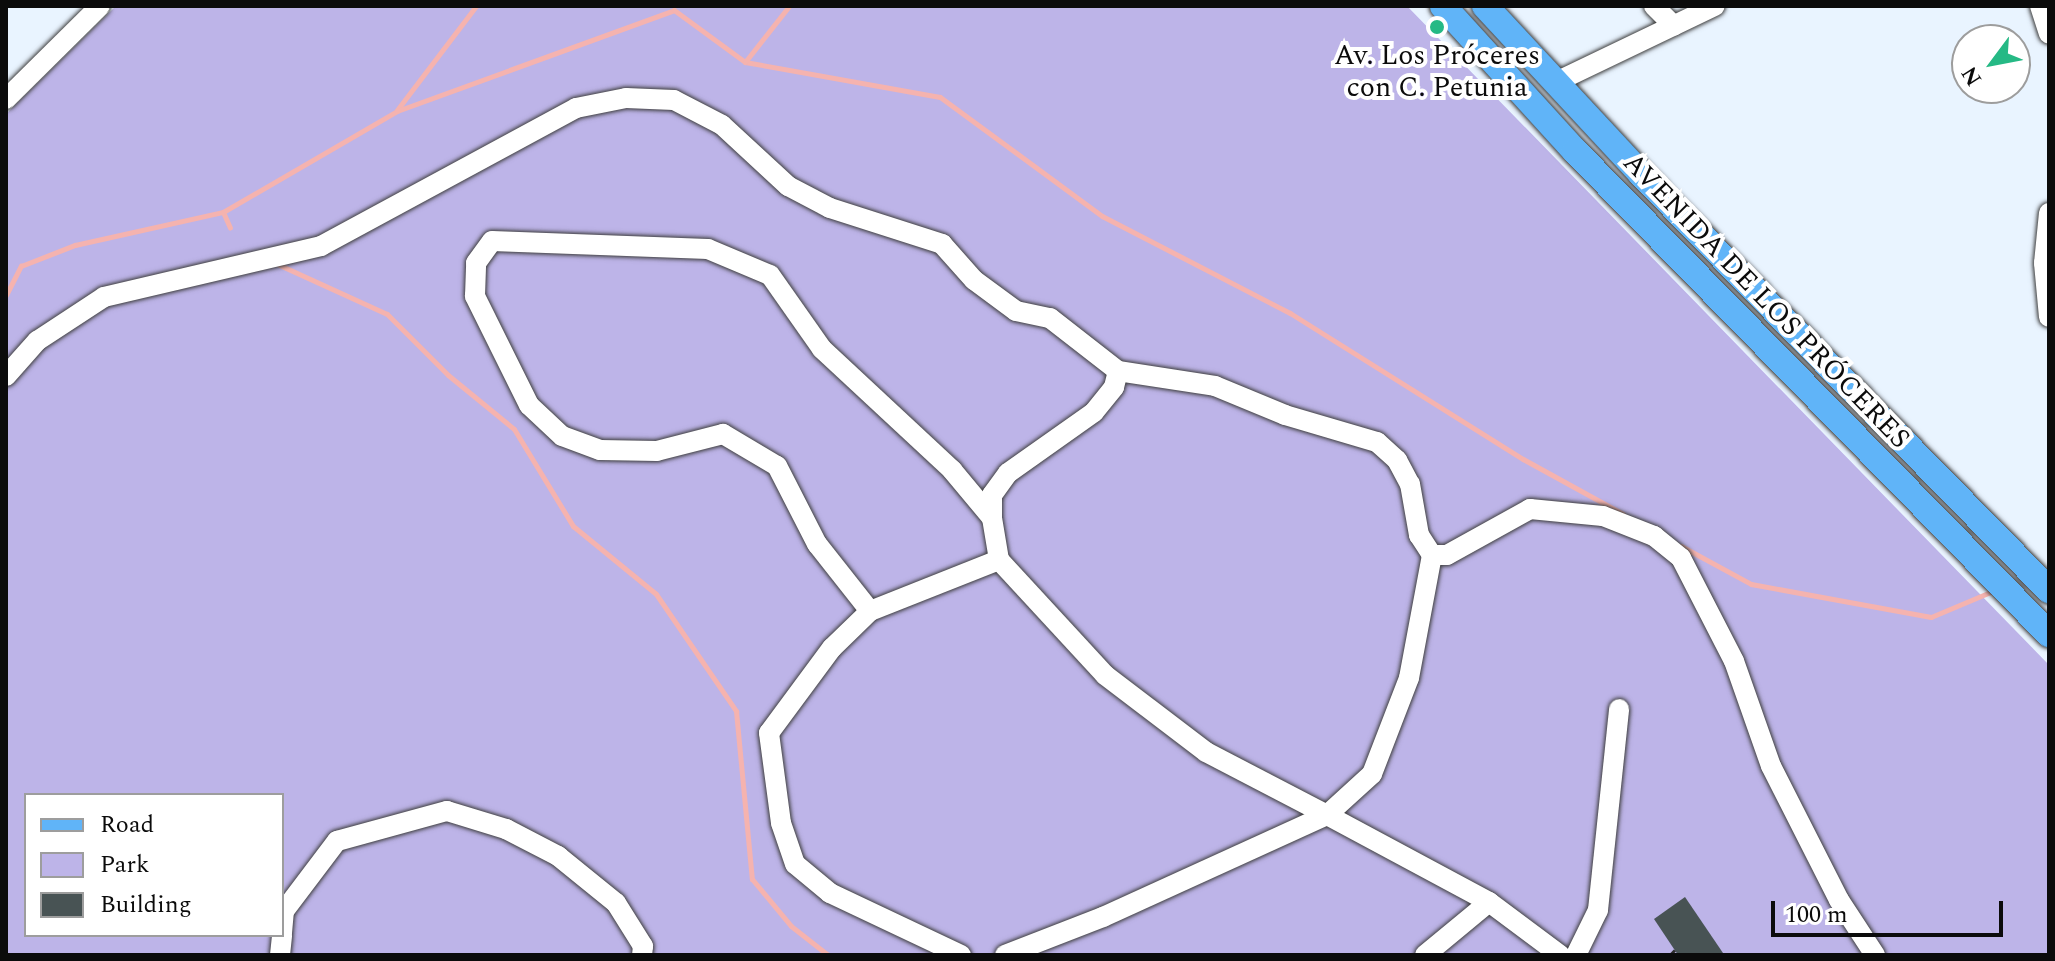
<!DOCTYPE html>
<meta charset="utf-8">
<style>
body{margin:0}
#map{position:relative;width:2055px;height:961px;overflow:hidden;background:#e9f4ff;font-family:Spectral,serif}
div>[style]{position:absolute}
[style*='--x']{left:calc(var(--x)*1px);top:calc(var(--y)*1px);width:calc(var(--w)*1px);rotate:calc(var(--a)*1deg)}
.green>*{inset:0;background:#bdb4e8}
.stream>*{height:5px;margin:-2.5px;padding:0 2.5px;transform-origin:2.5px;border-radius:2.5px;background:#f5b3af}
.building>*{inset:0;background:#485354}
.path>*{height:3px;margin-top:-1.5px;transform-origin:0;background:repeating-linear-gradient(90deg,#2d2d2d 0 8px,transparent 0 12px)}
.roads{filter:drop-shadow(0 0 2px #3e3e3e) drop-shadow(0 0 2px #3e3e3e)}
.minor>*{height:20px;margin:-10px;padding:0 10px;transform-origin:10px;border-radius:10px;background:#fff}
.major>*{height:26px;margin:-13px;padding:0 13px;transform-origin:13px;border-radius:13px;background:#60b4f8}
.dots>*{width:22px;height:22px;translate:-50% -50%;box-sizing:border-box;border:4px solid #fff;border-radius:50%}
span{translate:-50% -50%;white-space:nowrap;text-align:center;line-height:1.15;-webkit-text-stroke:8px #fff;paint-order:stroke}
.poi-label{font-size:28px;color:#0b0b0b}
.street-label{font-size:28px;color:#0b0b0b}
.frame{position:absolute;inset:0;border:8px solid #0b0b0b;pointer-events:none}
.legend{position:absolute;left:24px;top:793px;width:260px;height:144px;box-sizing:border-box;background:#fff;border:2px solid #9d9d9d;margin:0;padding:10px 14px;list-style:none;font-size:24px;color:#0b0b0b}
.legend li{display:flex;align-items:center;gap:16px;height:40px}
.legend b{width:40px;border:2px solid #9d9d9d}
.north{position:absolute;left:1951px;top:24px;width:80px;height:80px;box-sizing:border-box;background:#fff;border:2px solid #9d9d9d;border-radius:50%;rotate:238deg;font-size:22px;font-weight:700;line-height:32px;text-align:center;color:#0b0b0b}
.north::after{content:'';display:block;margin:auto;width:28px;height:36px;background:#25b985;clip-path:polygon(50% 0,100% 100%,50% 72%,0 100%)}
.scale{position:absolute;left:1771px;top:901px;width:232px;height:36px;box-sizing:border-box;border:4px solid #0b0b0b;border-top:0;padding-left:10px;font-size:24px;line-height:28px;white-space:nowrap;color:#0b0b0b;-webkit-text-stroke:6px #fff;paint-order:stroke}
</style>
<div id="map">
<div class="green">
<i style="clip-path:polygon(evenodd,116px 6px,1407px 6px,2049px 665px,2049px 955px,6px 955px,6px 114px,116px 6px,26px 795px,282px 795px,282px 935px,26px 935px,26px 795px)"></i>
</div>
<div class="stream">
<i style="--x:745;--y:62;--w:198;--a:10.2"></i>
<i style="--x:940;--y:97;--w:201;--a:36.3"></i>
<i style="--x:1102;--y:216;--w:212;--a:27.3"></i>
<i style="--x:1290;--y:313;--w:275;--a:32.1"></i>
<i style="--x:1523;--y:459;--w:114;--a:28.8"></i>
<i style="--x:397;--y:110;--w:131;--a:-52.8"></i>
<i style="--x:223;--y:212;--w:17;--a:66"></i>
<i style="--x:275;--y:263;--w:123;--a:24.5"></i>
<i style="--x:387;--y:314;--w:86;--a:45"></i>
<i style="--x:448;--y:375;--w:85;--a:39.3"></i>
<i style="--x:514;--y:429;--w:114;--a:58.7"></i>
<i style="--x:573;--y:526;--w:107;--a:39.3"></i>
<i style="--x:656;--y:594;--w:142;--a:55.6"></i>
<i style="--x:736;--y:711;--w:169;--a:84.6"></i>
<i style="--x:752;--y:879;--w:61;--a:50.3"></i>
<i style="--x:791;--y:926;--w:47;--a:38.1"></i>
<i style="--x:6;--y:295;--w:33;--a:-63"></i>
<i style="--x:21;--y:266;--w:58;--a:-21.3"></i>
<i style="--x:75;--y:245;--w:152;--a:-12.6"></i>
<i style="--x:223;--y:212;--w:201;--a:-30.1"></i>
<i style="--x:397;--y:111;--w:295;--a:-20"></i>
<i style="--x:674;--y:10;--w:88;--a:36.2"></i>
<i style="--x:745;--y:62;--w:71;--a:-51.8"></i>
<i style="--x:1681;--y:546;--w:80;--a:28.5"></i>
<i style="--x:1751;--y:584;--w:183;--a:10.4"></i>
<i style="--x:1931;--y:617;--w:67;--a:-22.8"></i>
</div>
<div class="building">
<i style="clip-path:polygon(1685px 897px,1723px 953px,1720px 955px,1678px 955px,1654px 919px)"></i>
</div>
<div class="path">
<i style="--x:1670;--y:955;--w:7;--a:-45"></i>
</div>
<div class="roads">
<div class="minor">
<i style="--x:1654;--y:6;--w:28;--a:45"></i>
<i style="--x:2040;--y:6;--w:29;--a:72"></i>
<i style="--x:1554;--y:83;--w:178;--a:-25.6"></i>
<i style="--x:6;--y:99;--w:132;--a:-44.7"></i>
<i style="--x:2049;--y:213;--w:50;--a:95.7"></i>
<i style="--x:2044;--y:263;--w:54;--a:84.7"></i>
<i style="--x:6;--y:376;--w:47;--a:-48.5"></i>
<i style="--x:37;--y:341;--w:80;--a:-33.3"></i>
<i style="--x:104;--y:297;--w:223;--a:-13.2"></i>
<i style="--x:321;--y:246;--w:290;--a:-28.4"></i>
<i style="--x:576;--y:108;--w:51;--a:-11.3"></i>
<i style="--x:626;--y:98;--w:48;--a:2.4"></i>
<i style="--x:674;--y:100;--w:54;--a:27.5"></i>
<i style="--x:722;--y:125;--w:90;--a:42.7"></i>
<i style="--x:788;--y:186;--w:47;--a:27.6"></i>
<i style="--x:830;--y:208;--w:118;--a:17.8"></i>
<i style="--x:942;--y:244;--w:48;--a:48.4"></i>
<i style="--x:974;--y:280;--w:52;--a:36.4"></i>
<i style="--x:1016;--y:311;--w:35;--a:12"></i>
<i style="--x:1050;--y:318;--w:86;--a:37.9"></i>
<i style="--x:1118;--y:371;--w:98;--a:8.8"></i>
<i style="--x:1215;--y:386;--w:76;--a:22.5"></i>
<i style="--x:1285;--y:415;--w:96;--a:16.4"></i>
<i style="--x:1377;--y:442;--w:27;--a:42"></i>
<i style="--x:1397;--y:460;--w:27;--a:62"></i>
<i style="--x:1410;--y:484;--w:52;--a:80"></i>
<i style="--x:1419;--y:535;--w:24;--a:57"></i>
<i style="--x:1432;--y:555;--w:125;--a:100.6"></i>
<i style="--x:1409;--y:678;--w:103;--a:111.1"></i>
<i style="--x:1372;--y:774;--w:61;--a:137.7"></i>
<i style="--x:1327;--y:815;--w:184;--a:28.2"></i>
<i style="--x:1489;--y:902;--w:89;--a:36.7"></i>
<i style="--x:992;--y:518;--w:23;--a:-90"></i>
<i style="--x:992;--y:495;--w:27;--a:-54"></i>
<i style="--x:1008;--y:473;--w:105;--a:-35.3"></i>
<i style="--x:1094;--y:412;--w:32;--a:-51"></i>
<i style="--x:1114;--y:387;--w:16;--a:-76"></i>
<i style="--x:1432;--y:555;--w:15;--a:0"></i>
<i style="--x:1447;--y:555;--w:95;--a:-29"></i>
<i style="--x:1530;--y:509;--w:73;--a:5.5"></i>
<i style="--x:1603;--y:516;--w:55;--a:21.4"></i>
<i style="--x:1654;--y:536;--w:35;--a:39"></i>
<i style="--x:1681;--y:558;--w:116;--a:62.8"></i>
<i style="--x:1734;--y:661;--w:111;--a:70.6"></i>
<i style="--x:1771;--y:766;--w:150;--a:63.1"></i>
<i style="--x:1839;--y:900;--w:66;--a:56.8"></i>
<i style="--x:870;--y:611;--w:139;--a:-21.6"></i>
<i style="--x:282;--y:933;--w:22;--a:-85"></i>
<i style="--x:284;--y:911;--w:88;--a:-52.9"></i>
<i style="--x:337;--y:841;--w:114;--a:-15.3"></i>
<i style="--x:447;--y:811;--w:62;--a:17"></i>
<i style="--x:506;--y:829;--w:59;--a:27.4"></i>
<i style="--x:558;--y:856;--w:75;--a:39"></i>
<i style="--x:616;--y:903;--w:51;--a:57.9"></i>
<i style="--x:643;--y:946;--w:9;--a:96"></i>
<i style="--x:280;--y:955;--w:20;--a:-84"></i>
<i style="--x:961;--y:955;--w:145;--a:-154.7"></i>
<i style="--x:830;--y:893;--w:45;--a:-140.4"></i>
<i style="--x:795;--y:864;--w:43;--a:-108.9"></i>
<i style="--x:781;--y:823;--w:91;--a:-97.6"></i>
<i style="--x:769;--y:733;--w:106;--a:-53.5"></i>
<i style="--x:832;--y:648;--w:53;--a:-44.2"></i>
<i style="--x:870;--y:611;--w:85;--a:-128.3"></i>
<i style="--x:817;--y:544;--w:88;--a:-117.1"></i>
<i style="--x:777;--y:466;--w:63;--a:-149.3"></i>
<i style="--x:723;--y:434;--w:68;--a:165.6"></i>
<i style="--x:657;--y:451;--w:57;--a:-179"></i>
<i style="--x:600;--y:450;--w:40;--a:-159.8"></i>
<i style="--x:562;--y:436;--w:45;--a:-136.8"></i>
<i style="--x:529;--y:405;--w:122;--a:-116.4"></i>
<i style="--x:475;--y:296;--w:33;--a:-88"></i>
<i style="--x:476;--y:263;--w:27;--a:-54"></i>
<i style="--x:492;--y:241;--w:216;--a:2.1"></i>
<i style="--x:708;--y:249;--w:67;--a:22.8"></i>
<i style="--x:770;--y:275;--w:90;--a:54.9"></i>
<i style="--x:822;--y:349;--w:178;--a:42.9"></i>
<i style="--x:952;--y:470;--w:62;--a:50.2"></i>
<i style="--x:992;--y:518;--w:43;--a:80.5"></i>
<i style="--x:999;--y:560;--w:156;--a:47.3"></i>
<i style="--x:1105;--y:675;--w:127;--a:37.3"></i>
<i style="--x:1206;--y:752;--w:136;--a:27.5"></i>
<i style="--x:1005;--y:955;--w:105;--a:-21.2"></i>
<i style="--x:1103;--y:917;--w:246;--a:-24.5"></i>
<i style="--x:1425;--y:955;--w:83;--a:-39.6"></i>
<i style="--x:1576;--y:955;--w:50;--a:-63.9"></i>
<i style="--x:1598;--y:910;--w:202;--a:-84"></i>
</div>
<div class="major">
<i style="--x:1443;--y:6;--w:196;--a:47.7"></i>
<i style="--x:1575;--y:151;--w:677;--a:45.54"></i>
<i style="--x:1485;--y:6;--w:229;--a:47.1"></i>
<i style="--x:1641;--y:174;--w:583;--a:45.56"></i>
</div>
</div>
<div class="dots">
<i style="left:1437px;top:27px;background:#25b985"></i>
</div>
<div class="poi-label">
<span style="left:1437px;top:72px">Av. Los Próceres<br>con C. Petunia</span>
</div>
<div class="street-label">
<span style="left:1766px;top:301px;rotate:46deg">AVENIDA DE LOS PRÓCERES</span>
</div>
<div class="frame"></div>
<ul class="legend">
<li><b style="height:10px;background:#60b4f8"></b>Road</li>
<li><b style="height:22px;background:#bdb4e8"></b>Park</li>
<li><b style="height:22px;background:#485354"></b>Building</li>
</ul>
<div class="north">N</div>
<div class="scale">100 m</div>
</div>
